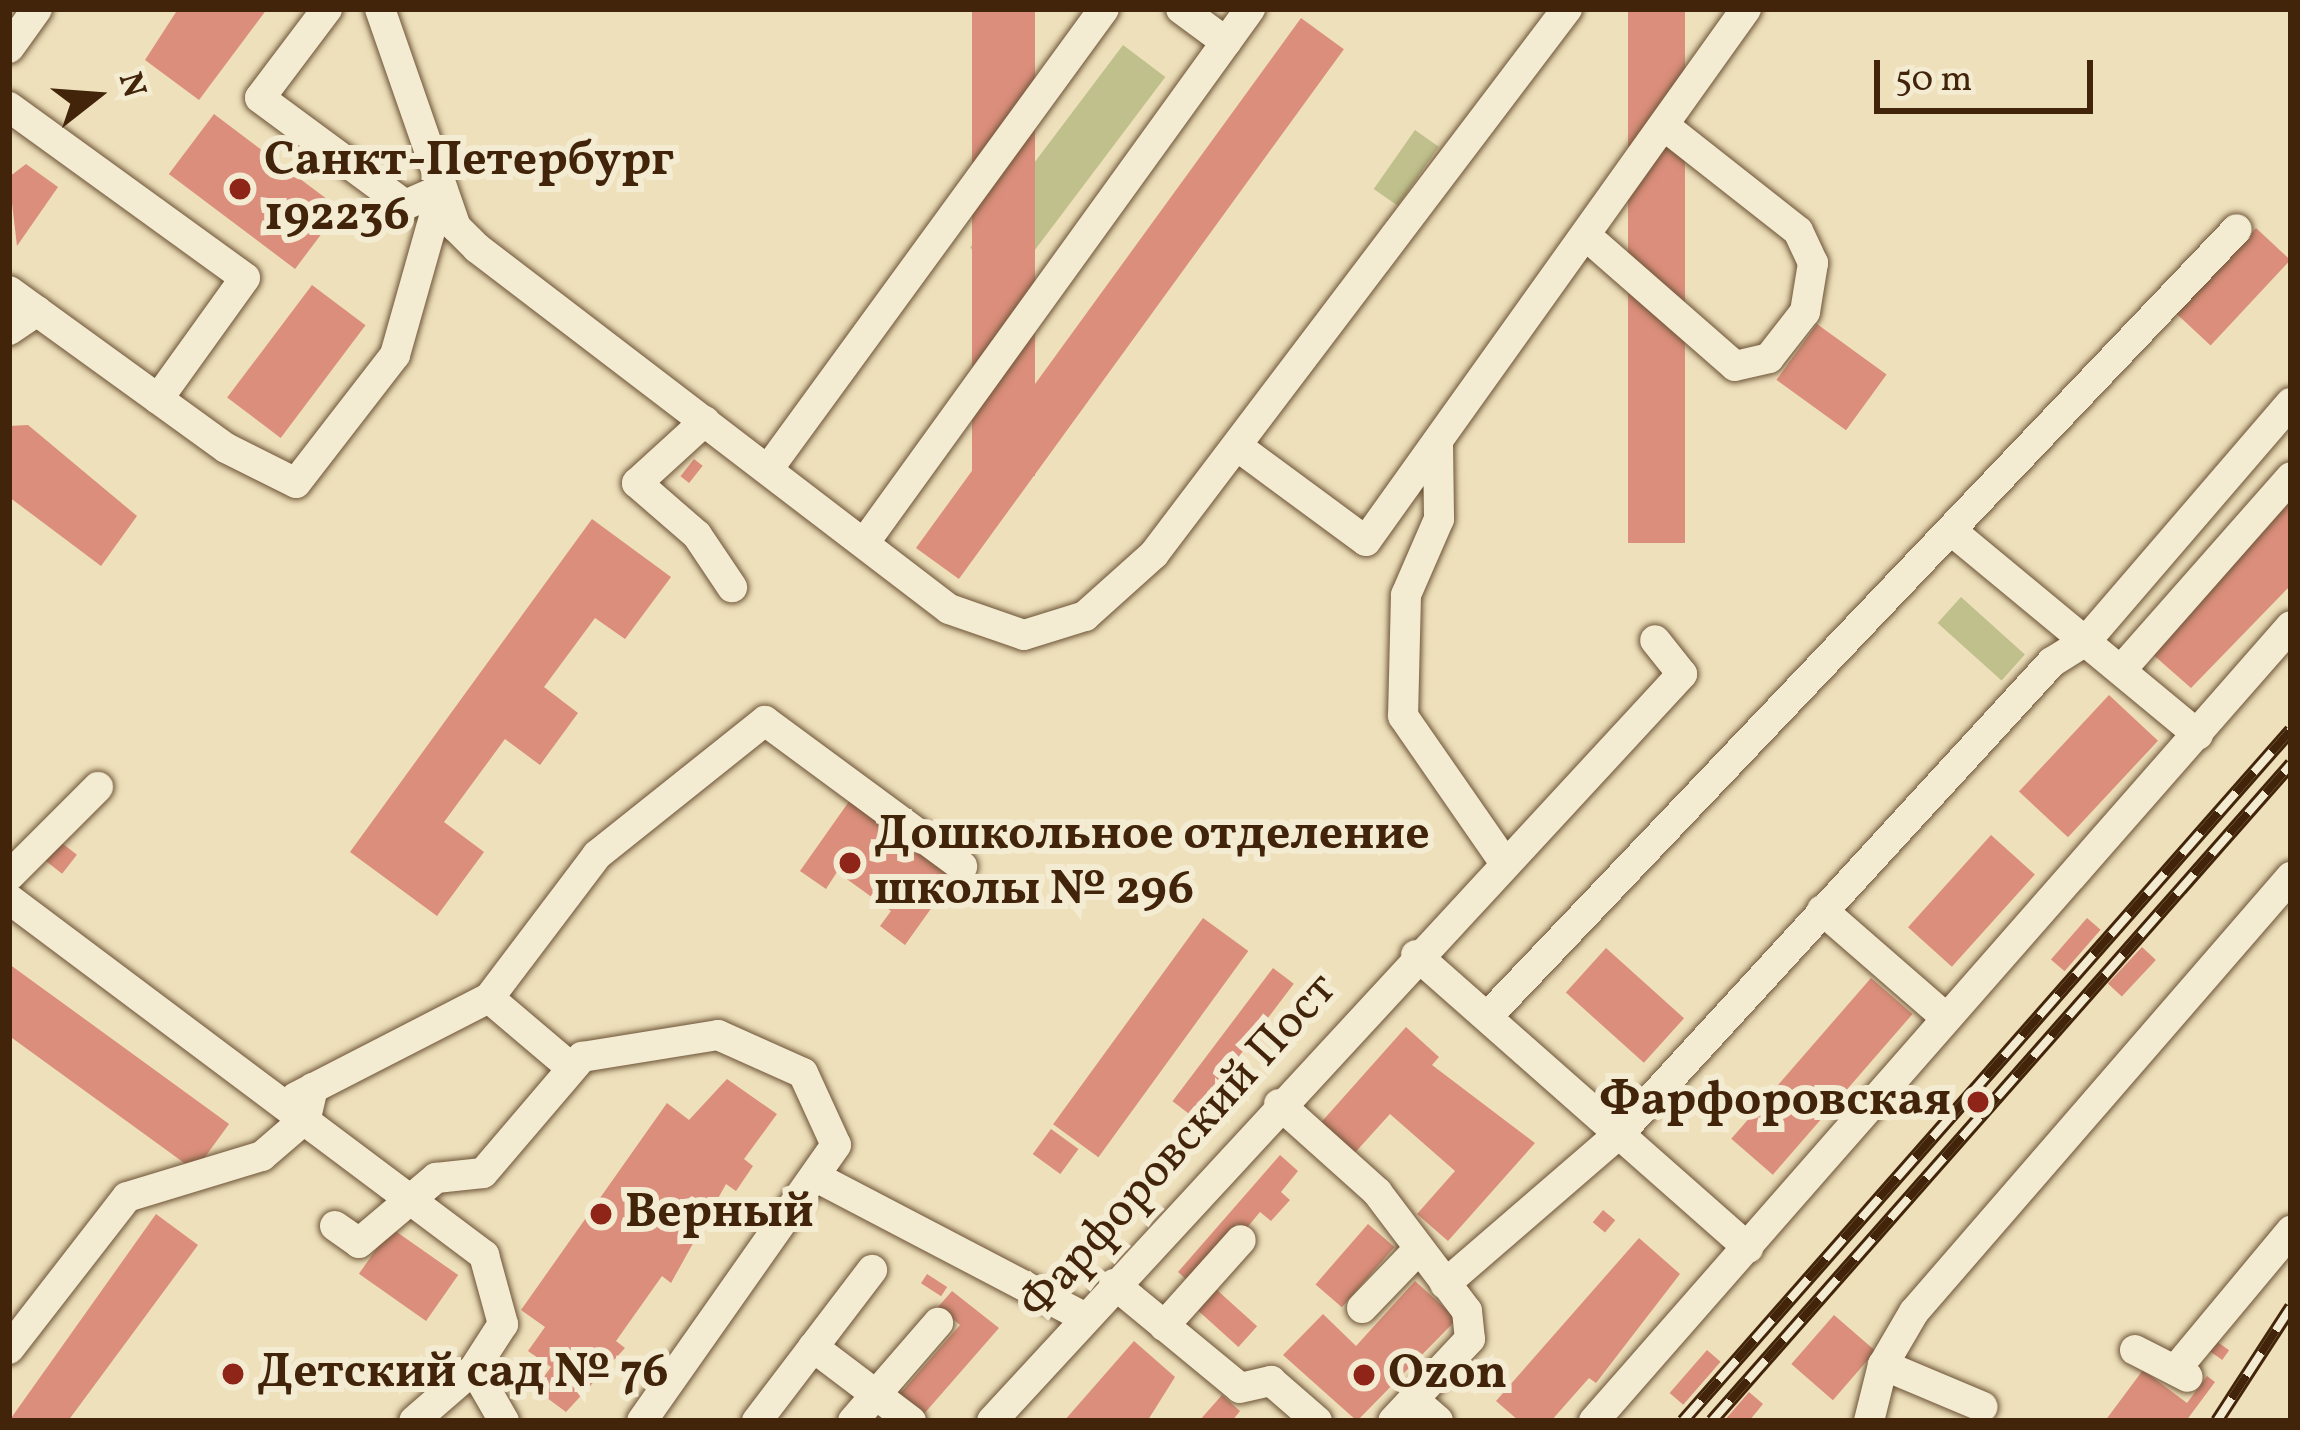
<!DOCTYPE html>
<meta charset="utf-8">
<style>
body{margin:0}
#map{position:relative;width:2300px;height:1430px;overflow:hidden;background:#eee0bb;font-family:Vollkorn,serif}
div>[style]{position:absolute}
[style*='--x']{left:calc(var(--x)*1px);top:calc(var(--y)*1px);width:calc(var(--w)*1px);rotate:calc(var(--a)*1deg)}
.green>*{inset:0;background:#bfc08c;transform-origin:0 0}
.building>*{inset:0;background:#da8e7b;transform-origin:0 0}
.roads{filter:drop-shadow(0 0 3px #6c5336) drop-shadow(0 0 3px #6c5336)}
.minor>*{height:30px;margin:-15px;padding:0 15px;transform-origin:15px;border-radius:15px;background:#f4ebd3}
.rail>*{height:14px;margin-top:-7px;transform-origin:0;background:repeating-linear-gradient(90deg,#f4ebd3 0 27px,#412409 0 54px);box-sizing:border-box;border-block:3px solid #412409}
.dots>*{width:33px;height:33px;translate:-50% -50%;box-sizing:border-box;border:6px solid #f4ebd3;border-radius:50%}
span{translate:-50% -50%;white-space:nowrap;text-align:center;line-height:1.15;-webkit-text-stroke:12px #f4ebd3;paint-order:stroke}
.poi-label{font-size:48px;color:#412409;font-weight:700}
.left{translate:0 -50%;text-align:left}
.right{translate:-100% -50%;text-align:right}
.street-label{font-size:48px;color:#412409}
.frame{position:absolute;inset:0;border:12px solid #412409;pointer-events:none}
.north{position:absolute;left:36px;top:36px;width:120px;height:120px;-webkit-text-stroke:9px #f4ebd3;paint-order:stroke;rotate:73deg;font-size:33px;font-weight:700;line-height:48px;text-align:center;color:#412409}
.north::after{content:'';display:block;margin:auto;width:42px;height:54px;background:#412409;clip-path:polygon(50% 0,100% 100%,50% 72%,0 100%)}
.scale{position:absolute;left:1874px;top:60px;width:219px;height:54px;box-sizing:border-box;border:6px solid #412409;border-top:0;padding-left:15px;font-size:36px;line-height:42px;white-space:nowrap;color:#412409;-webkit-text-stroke:9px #f4ebd3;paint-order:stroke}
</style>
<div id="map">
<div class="green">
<i style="left:1123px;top:45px;width:53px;height:254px;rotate:37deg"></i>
<i style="left:1415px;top:130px;width:29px;height:72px;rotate:35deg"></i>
<i style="left:1961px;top:597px;width:86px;height:35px;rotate:42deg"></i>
</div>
<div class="building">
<i style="clip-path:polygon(178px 9px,267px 9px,199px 100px,145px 60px)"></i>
<i style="left:972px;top:9px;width:63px;height:467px"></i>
<i style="left:1628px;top:9px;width:57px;height:534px"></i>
<i style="left:1301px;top:18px;width:53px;height:655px;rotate:36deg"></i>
<i style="left:214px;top:114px;width:158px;height:75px;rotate:37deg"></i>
<i style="clip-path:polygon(26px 164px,58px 187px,17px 246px,9px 177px)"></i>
<i style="left:2256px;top:228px;width:47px;height:117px;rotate:43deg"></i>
<i style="left:312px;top:285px;width:67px;height:141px;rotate:37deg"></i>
<i style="left:1817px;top:324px;width:86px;height:69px;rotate:36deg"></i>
<i style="clip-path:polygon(28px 425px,137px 516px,101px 566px,9px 497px,9px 426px)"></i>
<i style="left:694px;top:459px;width:11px;height:22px;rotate:38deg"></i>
<i style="clip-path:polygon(2291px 501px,2291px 585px,2191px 688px,2150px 652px)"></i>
<i style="clip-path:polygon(592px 519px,671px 577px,625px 639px,595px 618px,544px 687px,578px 713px,540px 765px,505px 739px,444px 822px,484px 852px,437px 916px,350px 852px)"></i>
<i style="left:2109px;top:695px;width:67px;height:132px;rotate:43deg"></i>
<i style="clip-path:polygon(850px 800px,955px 875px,905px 945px,880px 926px,891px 911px,837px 872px,826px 889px,800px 871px)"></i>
<i style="left:1991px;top:835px;width:59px;height:124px;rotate:42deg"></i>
<i style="left:58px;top:840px;width:24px;height:24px;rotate:38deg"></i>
<i style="left:1203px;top:918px;width:56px;height:255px;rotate:36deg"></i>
<i style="left:2087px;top:918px;width:18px;height:55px;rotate:41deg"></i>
<i style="left:2142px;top:947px;width:19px;height:50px;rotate:43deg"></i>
<i style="left:1606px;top:948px;width:105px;height:60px;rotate:42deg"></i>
<i style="left:9px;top:964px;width:272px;height:58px;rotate:36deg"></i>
<i style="left:1273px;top:968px;width:26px;height:167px;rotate:37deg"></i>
<i style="left:1871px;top:978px;width:55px;height:213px;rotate:41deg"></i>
<i style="clip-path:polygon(1406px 1027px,1439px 1057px,1432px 1065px,1535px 1143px,1448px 1241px,1417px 1214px,1455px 1171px,1390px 1114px,1351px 1157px,1317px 1127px)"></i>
<i style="clip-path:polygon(727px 1079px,777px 1114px,744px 1159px,753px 1166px,736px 1191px,726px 1184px,671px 1283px,662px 1276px,616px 1341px,625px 1348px,566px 1412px,535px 1389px,551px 1367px,528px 1351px,545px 1327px,521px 1310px,667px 1103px,689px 1120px)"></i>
<i style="left:1051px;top:1129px;width:34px;height:31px;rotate:36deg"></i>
<i style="clip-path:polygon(1280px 1155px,1298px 1171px,1281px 1192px,1290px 1200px,1271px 1221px,1260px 1212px,1245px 1230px,1237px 1224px,1187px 1280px,1178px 1272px)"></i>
<i style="left:1603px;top:1210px;width:16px;height:16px;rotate:40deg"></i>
<i style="clip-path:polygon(156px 1214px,198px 1245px,68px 1421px,9px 1421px)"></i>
<i style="left:1368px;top:1224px;width:35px;height:80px;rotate:41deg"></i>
<i style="left:391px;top:1228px;width:82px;height:56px;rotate:35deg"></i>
<i style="clip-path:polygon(1639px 1238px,1680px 1274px,1596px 1383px,1589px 1378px,1551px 1421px,1519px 1421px,1496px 1401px)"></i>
<i style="left:927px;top:1274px;width:24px;height:11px;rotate:33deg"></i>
<i style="clip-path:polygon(1415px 1281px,1457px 1319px,1357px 1421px,1283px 1355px,1323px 1314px,1356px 1346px)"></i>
<i style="left:1217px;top:1290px;width:54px;height:28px;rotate:42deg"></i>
<i style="clip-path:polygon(952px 1291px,999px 1328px,923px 1415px,899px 1395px,960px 1325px,938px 1307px)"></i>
<i style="left:1834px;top:1315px;width:55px;height:65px;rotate:41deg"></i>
<i style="clip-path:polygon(1134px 1341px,1175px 1377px,1148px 1420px,1064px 1421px)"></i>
<i style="left:2216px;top:1341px;width:16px;height:12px;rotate:35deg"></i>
<i style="left:1707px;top:1350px;width:18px;height:57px;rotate:41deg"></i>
<i style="clip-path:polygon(2143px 1370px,2187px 1403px,2207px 1376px,2215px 1382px,2186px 1421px,2105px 1421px)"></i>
<i style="clip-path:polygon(1749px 1392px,1763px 1404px,1749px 1421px,1724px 1421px)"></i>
<i style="clip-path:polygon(1222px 1395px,1240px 1411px,1232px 1421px,1199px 1421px)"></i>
</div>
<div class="roads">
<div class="minor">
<i style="--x:327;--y:9;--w:111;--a:127"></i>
<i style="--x:260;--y:98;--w:180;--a:36.4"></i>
<i style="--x:405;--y:205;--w:40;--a:-23.4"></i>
<i style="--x:380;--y:9;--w:231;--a:70.8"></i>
<i style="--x:456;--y:227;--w:30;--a:45"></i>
<i style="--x:477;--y:248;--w:594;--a:37.41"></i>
<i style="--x:949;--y:609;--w:79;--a:19.1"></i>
<i style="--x:1024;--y:635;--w:64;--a:-17.3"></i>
<i style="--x:1085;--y:616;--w:93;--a:-41.9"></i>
<i style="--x:1154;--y:554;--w:684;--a:-52.85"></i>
<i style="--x:1181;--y:9;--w:56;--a:36.3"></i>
<i style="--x:9;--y:48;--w:48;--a:-54.3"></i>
<i style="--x:9;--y:107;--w:291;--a:35.9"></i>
<i style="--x:245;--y:278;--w:149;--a:125.7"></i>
<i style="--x:1591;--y:240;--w:191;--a:41.2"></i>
<i style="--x:1735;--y:366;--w:35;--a:-13"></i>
<i style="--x:1769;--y:358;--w:58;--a:-52"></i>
<i style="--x:1805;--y:312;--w:50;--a:-80.7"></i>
<i style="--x:1813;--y:263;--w:35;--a:-115"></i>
<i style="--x:1798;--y:231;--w:168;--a:-141.8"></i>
<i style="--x:9;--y:291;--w:268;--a:35.9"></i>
<i style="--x:226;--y:448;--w:78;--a:26.6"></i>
<i style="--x:296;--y:483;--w:162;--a:-52.3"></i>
<i style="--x:395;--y:355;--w:173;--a:-74.2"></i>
<i style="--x:9;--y:330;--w:34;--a:-34"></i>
<i style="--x:705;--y:421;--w:92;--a:137.6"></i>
<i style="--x:637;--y:483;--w:79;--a:40.9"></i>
<i style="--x:697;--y:535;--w:63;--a:56.1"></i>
<i style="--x:1438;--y:444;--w:75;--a:89.2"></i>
<i style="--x:1439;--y:519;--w:83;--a:113.5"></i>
<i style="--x:1406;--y:595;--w:121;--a:91.4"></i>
<i style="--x:1403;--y:716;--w:174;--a:55.3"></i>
<i style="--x:1241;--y:449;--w:155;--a:36.4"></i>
<i style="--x:1366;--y:541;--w:654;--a:-54.46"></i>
<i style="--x:769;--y:468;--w:568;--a:-53.88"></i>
<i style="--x:1953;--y:532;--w:318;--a:39.6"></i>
<i style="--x:865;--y:542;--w:658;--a:-54.16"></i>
<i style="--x:2121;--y:670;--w:257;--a:-48.6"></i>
<i style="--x:9;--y:876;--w:126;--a:-45"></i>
<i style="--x:9;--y:899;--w:594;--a:36.85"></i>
<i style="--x:484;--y:1255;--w:72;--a:74.6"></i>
<i style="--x:503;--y:1324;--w:54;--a:122.8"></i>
<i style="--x:474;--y:1369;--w:79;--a:139.1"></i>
<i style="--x:1822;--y:910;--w:163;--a:41"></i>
<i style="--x:1416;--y:955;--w:443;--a:41.4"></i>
<i style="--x:489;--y:998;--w:179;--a:-52.9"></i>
<i style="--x:597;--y:855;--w:215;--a:-38.6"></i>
<i style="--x:765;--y:721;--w:245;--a:36.4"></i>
<i style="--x:1488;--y:1016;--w:1086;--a:-46.42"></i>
<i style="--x:296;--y:1097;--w:217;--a:-27.2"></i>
<i style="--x:489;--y:998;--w:104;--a:40.3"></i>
<i style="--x:1279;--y:1104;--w:132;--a:41.9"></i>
<i style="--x:1377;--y:1192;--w:149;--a:52.9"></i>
<i style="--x:1467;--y:1311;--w:28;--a:84"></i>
<i style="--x:1470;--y:1339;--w:112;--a:133.2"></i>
<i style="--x:816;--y:1177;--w:302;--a:27.6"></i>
<i style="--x:335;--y:1226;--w:29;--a:35"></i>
<i style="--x:359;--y:1243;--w:101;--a:-40.2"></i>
<i style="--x:436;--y:1178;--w:47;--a:-6.1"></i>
<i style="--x:483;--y:1173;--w:153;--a:-49.5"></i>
<i style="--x:582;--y:1057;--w:138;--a:-9.2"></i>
<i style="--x:718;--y:1035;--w:93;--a:24.1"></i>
<i style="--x:803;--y:1073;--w:79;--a:65.4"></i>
<i style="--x:836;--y:1145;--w:337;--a:125.1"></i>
<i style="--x:1114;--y:1284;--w:163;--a:39.5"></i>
<i style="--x:1240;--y:1388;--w:32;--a:-13"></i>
<i style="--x:1271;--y:1381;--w:61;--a:41"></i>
<i style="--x:1445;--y:1284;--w:231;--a:-40.8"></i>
<i style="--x:1620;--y:1133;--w:639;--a:-47.47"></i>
<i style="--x:2052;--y:662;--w:40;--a:-32"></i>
<i style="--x:2086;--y:641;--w:314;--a:-49.3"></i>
<i style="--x:1362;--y:1308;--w:76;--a:-46.1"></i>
<i style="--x:1164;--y:1326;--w:115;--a:-48.2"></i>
<i style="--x:813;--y:1347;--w:123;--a:37.1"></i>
<i style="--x:9;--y:1349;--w:192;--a:-52.2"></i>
<i style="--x:127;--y:1197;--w:141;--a:-16.9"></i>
<i style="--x:262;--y:1156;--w:58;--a:-40.8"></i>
<i style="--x:306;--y:1118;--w:31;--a:-77"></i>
<i style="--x:2135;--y:1350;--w:59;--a:27"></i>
<i style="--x:1883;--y:1365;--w:108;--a:22.8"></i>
<i style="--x:474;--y:1369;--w:60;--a:60"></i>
<i style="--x:2176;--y:1369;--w:180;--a:-50.2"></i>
<i style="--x:1413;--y:1399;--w:33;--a:41"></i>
<i style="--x:757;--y:1421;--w:190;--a:-52.7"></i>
<i style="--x:853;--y:1421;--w:130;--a:-49.1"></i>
<i style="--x:992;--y:1421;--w:1017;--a:-47.27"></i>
<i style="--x:1682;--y:674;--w:43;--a:-128.5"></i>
<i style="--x:1594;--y:1421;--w:1057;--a:-48.76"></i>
<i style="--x:1869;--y:1421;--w:58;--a:-76"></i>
<i style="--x:1883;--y:1365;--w:61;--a:-59.7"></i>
<i style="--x:1914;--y:1312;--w:576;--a:-49.09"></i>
</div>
</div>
<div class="rail">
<i style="--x:1683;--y:1421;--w:920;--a:-48.66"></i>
<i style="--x:1712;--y:1421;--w:876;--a:-48.61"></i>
<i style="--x:2217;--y:1421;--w:136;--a:-57"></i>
</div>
<div class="dots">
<i style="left:240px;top:189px;background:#8f2418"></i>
<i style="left:850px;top:863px;background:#8f2418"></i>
<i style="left:1978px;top:1102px;background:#8f2418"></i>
<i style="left:601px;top:1214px;background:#8f2418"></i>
<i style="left:233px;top:1374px;background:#8f2418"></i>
<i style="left:1364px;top:1375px;background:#8f2418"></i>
</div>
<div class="poi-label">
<span class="left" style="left:264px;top:189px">Санкт-Петербург<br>192236</span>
<span class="left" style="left:874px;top:863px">Дошкольное отделение<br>школы № 296</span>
<span class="right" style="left:1951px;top:1102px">Фарфоровская</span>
<span class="left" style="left:625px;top:1214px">Верный</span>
<span class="left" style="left:257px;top:1374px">Детский сад № 76</span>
<span class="left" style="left:1388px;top:1375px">Ozon</span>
</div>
<div class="street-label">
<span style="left:1179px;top:1147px;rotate:-48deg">Фарфоровский Пост</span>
</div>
<div class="frame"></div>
<div class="north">N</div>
<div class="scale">50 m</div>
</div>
